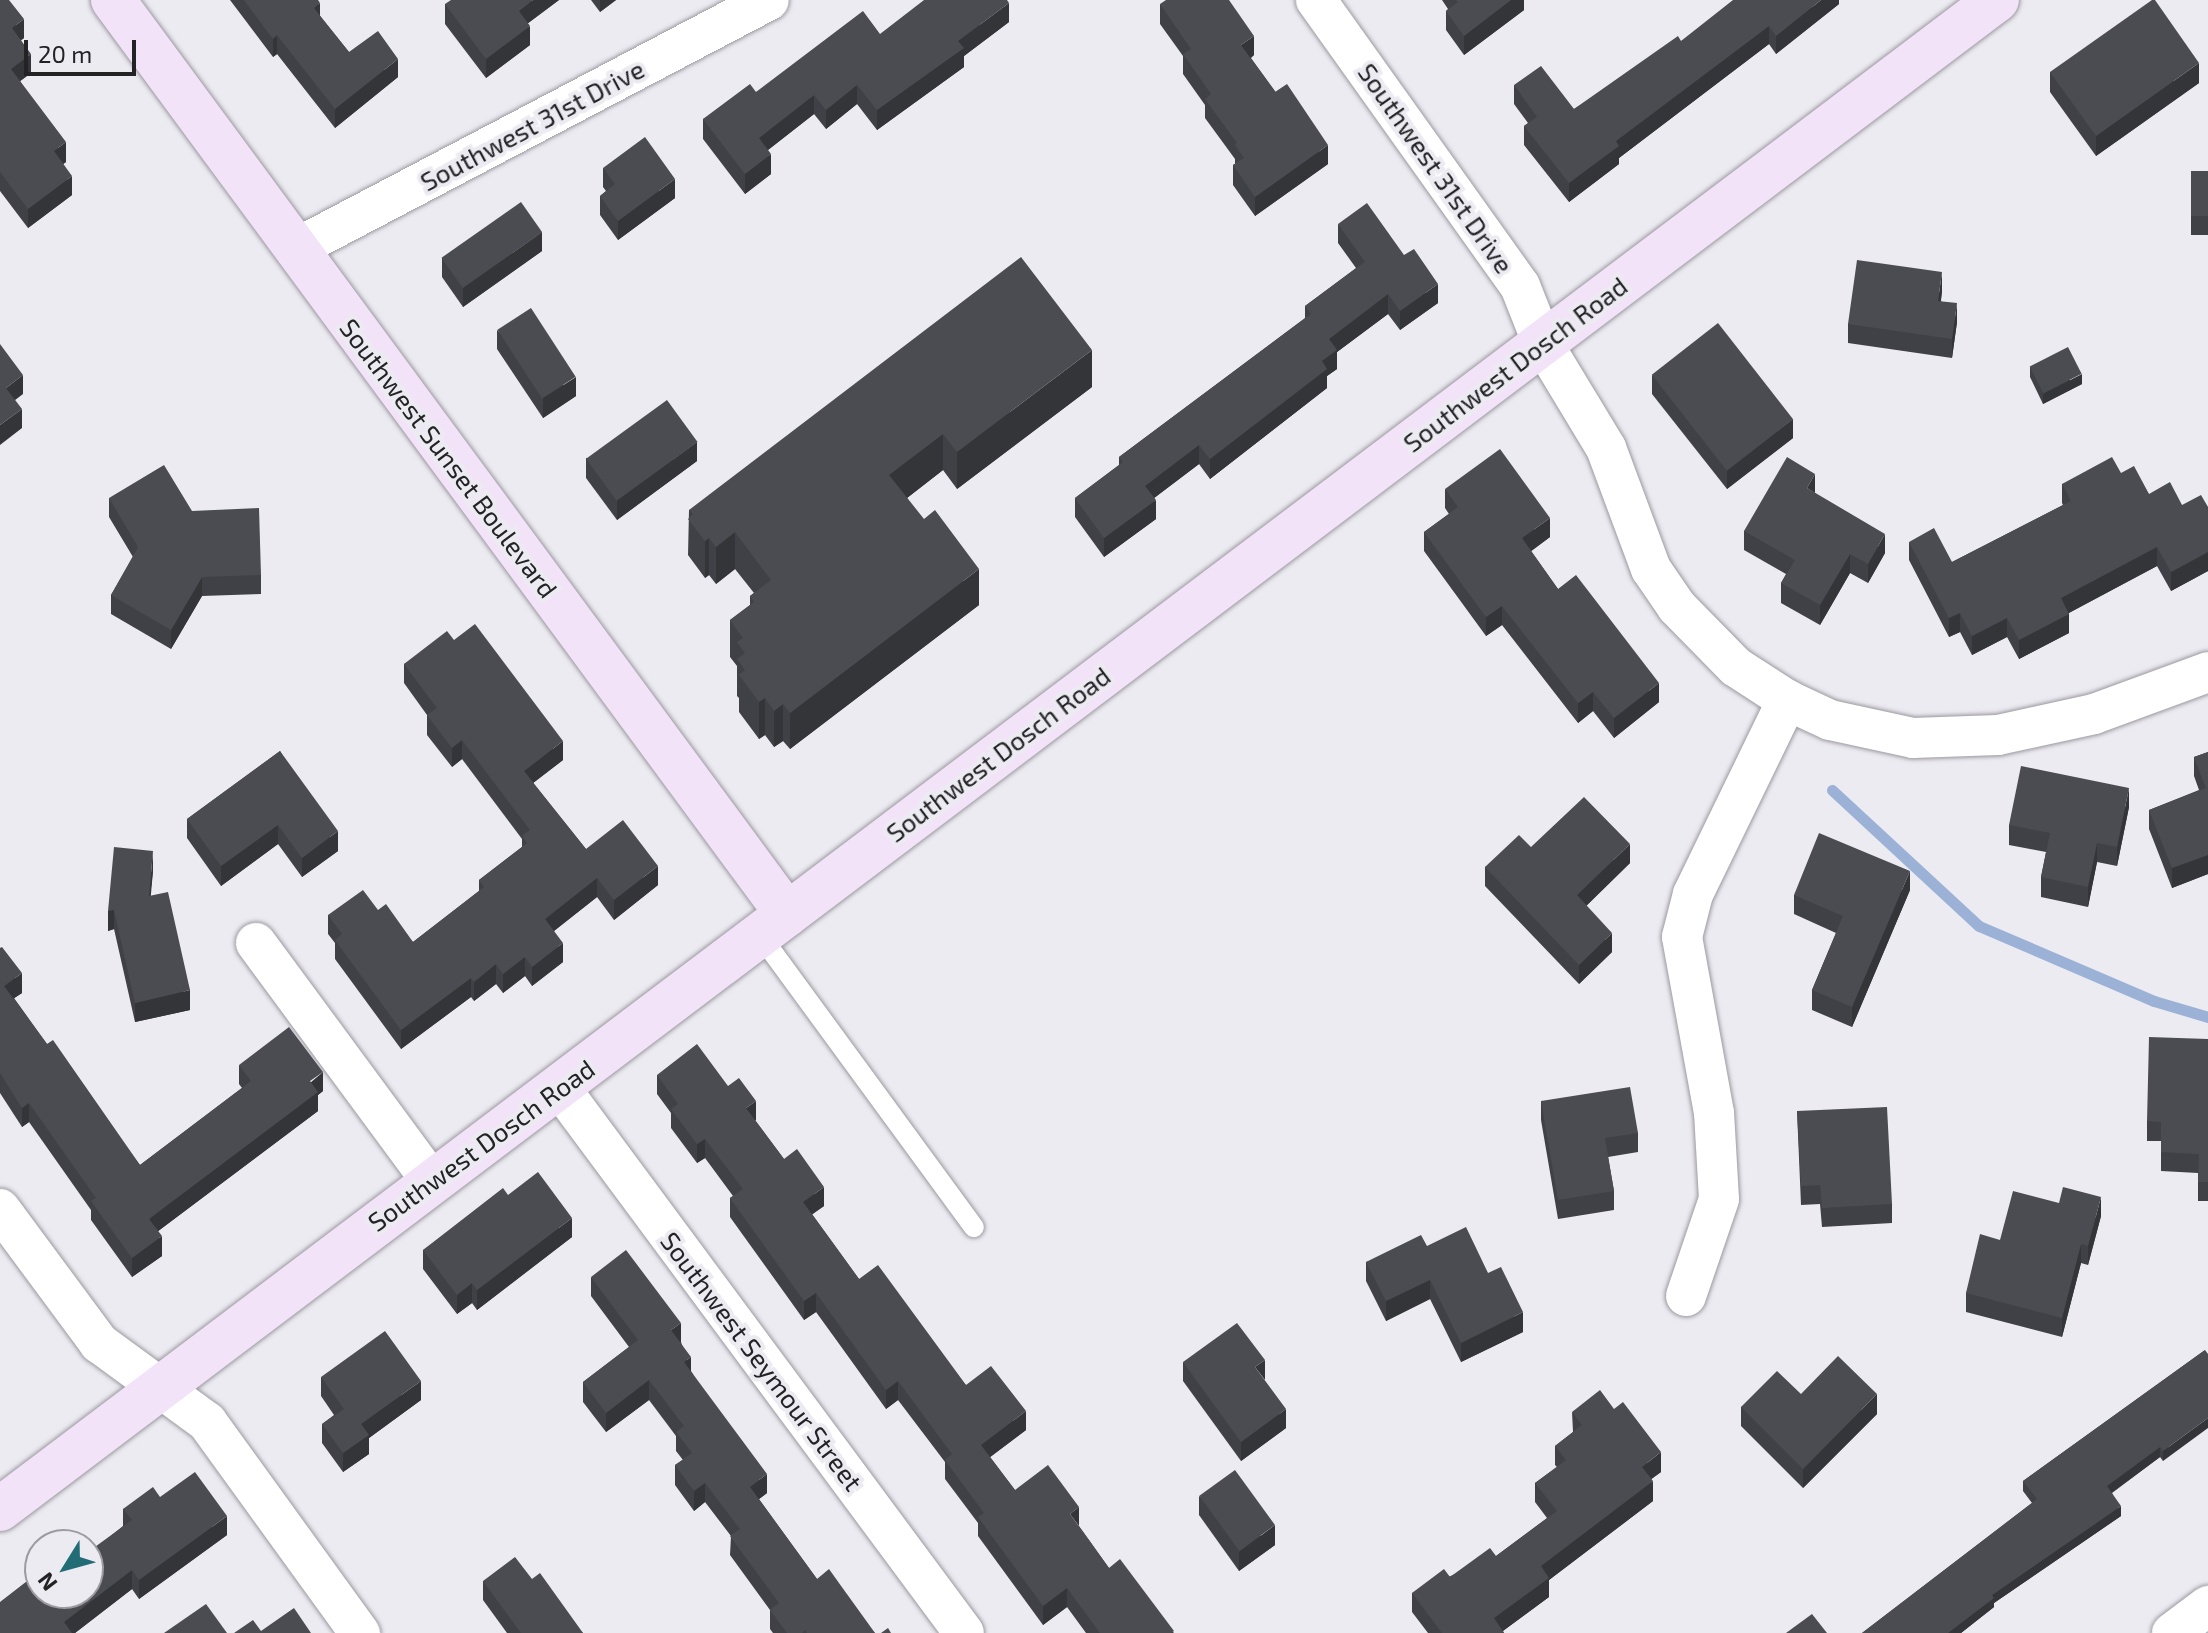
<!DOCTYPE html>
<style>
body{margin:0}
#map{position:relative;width:2208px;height:1633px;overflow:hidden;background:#edebf2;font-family:"Exo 2",sans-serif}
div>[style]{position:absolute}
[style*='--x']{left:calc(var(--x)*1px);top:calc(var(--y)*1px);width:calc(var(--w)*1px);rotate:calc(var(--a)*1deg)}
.stream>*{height:11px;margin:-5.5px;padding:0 5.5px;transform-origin:5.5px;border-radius:5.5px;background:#9cb1d6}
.roads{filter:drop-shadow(0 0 2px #9b99a0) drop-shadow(0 0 2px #9b99a0)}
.lane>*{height:20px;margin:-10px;padding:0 10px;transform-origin:10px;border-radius:10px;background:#fff}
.street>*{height:40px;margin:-20px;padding:0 20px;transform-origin:20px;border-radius:20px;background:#fff}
.secondary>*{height:44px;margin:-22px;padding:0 22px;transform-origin:22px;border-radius:22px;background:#f2e3f8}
.wall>*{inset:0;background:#404147;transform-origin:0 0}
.shaded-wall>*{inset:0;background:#343539}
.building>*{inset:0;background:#4b4c52;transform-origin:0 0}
span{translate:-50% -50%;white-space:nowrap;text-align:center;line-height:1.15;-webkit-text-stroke:8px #edebf2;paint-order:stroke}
.street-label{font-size:26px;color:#232325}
.north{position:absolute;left:24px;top:1529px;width:80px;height:80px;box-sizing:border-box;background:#edebf2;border:2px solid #9c9ba0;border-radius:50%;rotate:233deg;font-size:22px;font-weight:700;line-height:32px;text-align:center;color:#232325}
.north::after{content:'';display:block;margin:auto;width:28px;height:36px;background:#226c75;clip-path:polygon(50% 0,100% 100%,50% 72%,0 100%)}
.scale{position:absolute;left:24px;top:40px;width:112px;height:36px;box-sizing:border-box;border:4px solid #232325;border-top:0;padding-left:10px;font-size:24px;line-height:28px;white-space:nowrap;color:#232325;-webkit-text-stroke:6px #edebf2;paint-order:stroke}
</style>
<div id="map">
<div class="stream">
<i style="--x:1832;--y:790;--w:200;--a:42.8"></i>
<i style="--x:1979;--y:926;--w:190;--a:23.2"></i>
<i style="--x:2154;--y:1001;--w:56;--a:16.5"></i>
</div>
<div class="roads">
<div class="lane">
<i style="--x:760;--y:935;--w:362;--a:53.8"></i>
</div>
<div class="street">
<i style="--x:1316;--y:0;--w:351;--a:54.5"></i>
<i style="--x:1520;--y:286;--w:62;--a:68.4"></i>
<i style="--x:1543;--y:344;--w:122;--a:58.8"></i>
<i style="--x:1606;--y:448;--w:129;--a:69.6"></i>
<i style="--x:1651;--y:569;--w:46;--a:55.6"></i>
<i style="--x:1677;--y:607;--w:84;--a:45.5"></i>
<i style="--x:1736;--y:667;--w:61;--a:32.9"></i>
<i style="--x:1787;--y:700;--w:47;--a:24.9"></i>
<i style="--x:1830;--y:720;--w:85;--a:12.2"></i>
<i style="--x:1913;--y:738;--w:85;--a:-2"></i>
<i style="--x:1998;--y:735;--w:98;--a:-12.3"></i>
<i style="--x:2094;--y:714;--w:121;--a:-20.2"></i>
<i style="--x:295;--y:249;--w:535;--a:-27.71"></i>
<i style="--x:256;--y:943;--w:295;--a:53.6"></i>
<i style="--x:560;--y:1088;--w:678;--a:53.45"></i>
<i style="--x:0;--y:1209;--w:167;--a:53.5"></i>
<i style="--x:99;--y:1343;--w:134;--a:36.2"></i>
<i style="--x:207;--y:1422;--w:261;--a:54.1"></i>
<i style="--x:1686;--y:1296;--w:102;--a:-71.2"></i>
<i style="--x:1719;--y:1199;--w:86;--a:-93.3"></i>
<i style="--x:1714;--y:1113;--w:179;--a:-100.3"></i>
<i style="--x:1682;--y:937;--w:44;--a:-75.7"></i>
<i style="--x:1693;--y:894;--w:216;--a:-64.1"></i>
<i style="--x:2172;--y:1633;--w:45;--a:-36.9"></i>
</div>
<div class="secondary">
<i style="--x:113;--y:0;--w:1136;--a:53.59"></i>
<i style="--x:0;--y:1509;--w:2503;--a:-37.08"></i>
</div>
</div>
<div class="wall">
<i style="clip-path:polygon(0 0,24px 38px,21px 40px,31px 73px,20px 81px,66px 162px,63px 164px,72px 195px,28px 228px,0 191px)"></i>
<i style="clip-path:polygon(230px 0,318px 0,320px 16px,349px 52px,398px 77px,335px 128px,277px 54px,273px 57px)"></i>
<i style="clip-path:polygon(559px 0,528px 23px,530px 45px,486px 78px,445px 24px,445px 4px)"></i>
<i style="clip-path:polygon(591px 0,616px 0,600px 12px)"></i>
<i style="clip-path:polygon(1442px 0,1524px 0,1524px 10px,1464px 55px,1446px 30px,1446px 11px,1448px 9px)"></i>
<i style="clip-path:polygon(1839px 0,1839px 4px,1776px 54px,1769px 44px,1619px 158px,1619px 164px,1569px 202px,1524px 145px,1524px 126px,1528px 123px,1514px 104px,1514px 85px,1574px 109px,1681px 41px)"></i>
<i style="clip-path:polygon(1160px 4px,1254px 55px,1251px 58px,1328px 164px,1255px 216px,1233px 185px,1233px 165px,1235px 164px,1235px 159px,1205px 118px,1205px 105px,1183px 74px,1183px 56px,1160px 24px)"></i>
<i style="clip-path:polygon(1009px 22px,964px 56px,964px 67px,877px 130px,857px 104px,826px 129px,814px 114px,768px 150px,771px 174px,745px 194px,703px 139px,703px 119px,756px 92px,880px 34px)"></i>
<i style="clip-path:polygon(2050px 72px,2199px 83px,2096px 156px,2050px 92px)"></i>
<i style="clip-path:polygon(603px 168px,675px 198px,618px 240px,600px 215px,600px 196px,606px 191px,603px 187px)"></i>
<i style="left:2191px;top:171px;width:17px;height:64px"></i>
<i style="clip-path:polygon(1338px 224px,1438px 303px,1400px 330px,1388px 314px,1337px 352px,1337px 369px,1327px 376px,1327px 388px,1210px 479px,1199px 464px,1154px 498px,1156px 519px,1104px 557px,1075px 517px,1075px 498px,1119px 465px,1119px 457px,1305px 318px,1305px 306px,1356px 268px,1338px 243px)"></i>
<i style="clip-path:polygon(542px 251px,463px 307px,442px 277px,442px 258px)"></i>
<i style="clip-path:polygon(1942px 291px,1941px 301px,1957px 322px,1952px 358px,1848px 343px,1848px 324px)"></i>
<i style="clip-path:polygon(497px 330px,576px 396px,543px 418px,497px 349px)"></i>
<i style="clip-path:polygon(2030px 367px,2082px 384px,2043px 404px,2030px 377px)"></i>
<i style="clip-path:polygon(1652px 375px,1793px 438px,1727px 489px,1652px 394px)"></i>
<i style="clip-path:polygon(1092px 387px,957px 489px,943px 470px,907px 498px,979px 605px,790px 749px,783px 741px,774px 747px,765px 735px,759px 739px,739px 712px,739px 698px,737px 696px,737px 666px,730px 657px,730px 620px,750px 605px,750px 596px,754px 593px,735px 569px,716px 584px,709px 575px,705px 578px,688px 555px,689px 510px)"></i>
<i style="clip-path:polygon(586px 458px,697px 461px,617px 520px,586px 478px)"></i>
<i style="clip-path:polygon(2121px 473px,2149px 494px,2182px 505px,2208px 507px,2208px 571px,2171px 591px,2157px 566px,2069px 613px,2069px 633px,2019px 659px,2007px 637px,1972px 655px,1960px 632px,1949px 637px,1909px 560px,1909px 542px,1952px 562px,2063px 505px,2062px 503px,2062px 484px)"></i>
<i style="clip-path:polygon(1445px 489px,1550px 537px,1531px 551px,1558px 589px,1659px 702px,1614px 738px,1593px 711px,1578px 723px,1502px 625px,1486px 636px,1424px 551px,1424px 532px,1449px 514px,1445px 508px)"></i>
<i style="clip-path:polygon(1815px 493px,1885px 553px,1868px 583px,1850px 573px,1820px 625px,1781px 603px,1781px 583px,1786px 574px,1744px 550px,1744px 531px)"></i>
<i style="clip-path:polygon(109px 498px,261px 575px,261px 594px,202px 596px,171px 649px,111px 614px,111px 595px,133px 557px,109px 517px)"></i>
<i style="clip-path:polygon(454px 640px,563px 760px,533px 783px,586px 849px,658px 885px,614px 920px,597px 897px,554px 931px,563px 962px,532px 986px,525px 976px,503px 993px,496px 984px,474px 1001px,471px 997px,401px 1049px,335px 959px,335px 943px,328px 934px,328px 915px,378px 910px,413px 942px,479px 891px,479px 880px,522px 847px,522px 839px,462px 759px,452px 767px,427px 735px,427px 715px,404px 683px,404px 664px)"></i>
<i style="clip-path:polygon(280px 751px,338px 851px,302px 877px,278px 844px,221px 886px,187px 838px,187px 819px)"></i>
<i style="clip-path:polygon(2208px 752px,2208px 874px,2172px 888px,2149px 829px,2149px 810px,2199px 790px,2194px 776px,2194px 757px)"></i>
<i style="clip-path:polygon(2129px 807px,2117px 866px,2097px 862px,2088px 907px,2041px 897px,2041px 877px,2046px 852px,2009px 845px,2009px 825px)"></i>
<i style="clip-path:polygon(1531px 847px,1630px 863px,1586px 906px,1612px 952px,1579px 984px,1485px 886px,1485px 867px)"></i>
<i style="clip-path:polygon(153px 871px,150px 896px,190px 1010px,135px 1022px,114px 929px,108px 931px,108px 911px)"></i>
<i style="clip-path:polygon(1910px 890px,1852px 1027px,1812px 1010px,1812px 990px,1836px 933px,1794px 914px,1794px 895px)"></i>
<i style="clip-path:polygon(0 948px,22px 993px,14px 998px,47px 1044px,140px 1165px,242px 1088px,239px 1084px,239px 1065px,323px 1091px,318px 1095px,318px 1111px,158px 1231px,162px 1256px,132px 1277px,91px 1220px,91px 1210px,29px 1122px,22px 1127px,0 1093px)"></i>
<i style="clip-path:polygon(2208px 1039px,2208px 1201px,2198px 1201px,2198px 1173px,2161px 1171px,2161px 1141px,2147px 1141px,2147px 1121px)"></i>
<i style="clip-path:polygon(657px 1075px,728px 1086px,756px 1120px,755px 1120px,784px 1159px,824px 1206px,812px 1214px,859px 1279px,966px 1385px,1026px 1430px,990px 1457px,1015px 1490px,1079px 1526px,1109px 1568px,1174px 1633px,1086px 1633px,1067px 1607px,1043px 1625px,978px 1536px,978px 1523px,945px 1479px,945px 1462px,898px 1400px,886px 1409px,816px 1312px,804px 1320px,730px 1217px,730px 1198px,733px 1196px,705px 1158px,697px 1163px,671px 1128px,671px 1113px,657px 1094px)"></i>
<i style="clip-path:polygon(1541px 1101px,1638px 1133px,1638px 1152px,1608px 1157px,1614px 1191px,1614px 1210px,1558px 1219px,1541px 1120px)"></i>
<i style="clip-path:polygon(1797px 1111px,1892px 1204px,1892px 1223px,1822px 1227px,1820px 1204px,1801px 1205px)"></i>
<i style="clip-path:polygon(508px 1195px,572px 1237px,477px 1310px,472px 1303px,457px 1314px,423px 1269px,423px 1250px)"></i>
<i style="clip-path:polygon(2101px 1216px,2088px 1265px,2081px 1263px,2062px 1337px,1966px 1312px,1966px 1293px,2000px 1240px)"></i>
<i style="clip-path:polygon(1427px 1246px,1488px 1273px,1523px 1332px,1461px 1362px,1430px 1299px,1386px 1321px,1366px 1281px,1366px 1262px)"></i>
<i style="clip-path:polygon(591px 1277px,681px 1342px,691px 1371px,767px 1493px,759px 1499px,817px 1579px,875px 1633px,773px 1633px,770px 1629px,770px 1610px,730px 1555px,731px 1536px,705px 1502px,694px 1511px,675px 1485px,675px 1465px,683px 1460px,676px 1451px,676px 1436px,649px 1400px,606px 1432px,583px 1402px,583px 1382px,629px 1347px,591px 1296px)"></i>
<i style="clip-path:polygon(2205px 1350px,2163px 1461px,2160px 1457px,2112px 1493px,2121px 1516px,1994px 1603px,1994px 1607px,1961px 1633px,1862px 1633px,2032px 1503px,2023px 1491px,2023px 1481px)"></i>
<i style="clip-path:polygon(1183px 1362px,1264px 1380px,1286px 1428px,1241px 1461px,1183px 1381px)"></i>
<i style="clip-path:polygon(321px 1377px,421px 1400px,369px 1438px,369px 1454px,343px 1472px,322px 1443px,322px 1424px,334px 1415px,321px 1396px)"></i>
<i style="clip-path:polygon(1801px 1394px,1877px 1414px,1803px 1488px,1741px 1426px,1741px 1407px)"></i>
<i style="clip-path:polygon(1572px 1412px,1661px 1472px,1651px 1479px,1653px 1501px,1549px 1580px,1549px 1597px,1503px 1631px,1504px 1633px,1428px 1633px,1412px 1612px,1412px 1593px,1496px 1556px,1547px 1518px,1535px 1502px,1535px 1483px,1557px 1467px,1555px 1465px,1555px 1446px,1573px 1432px)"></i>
<i style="clip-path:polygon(1199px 1496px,1275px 1545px,1239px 1571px,1199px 1515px)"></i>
<i style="clip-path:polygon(160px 1497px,227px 1535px,139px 1599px,132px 1589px,75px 1633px,0 1633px,40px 1593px,123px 1526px,123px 1509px)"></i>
<i style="clip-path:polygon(532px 1579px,583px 1633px,507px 1633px,483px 1600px,483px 1581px)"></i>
</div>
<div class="shaded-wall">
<i style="clip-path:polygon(533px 0,559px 0,519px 30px,519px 11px)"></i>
<i style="clip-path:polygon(600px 0,616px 0,600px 12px)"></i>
<i style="clip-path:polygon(1511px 0,1524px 0,1524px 10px,1464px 55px,1464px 36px)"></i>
<i style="clip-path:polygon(1821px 0,1839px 0,1839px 4px,1776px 54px,1776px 36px)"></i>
<i style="clip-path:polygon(320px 3px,320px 22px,314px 8px)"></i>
<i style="clip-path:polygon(1009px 3px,1009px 22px,964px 56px,964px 67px,877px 130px,877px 110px,958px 41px)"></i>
<i style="clip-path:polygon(24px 19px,24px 38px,12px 47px,12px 28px)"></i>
<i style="clip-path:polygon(530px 26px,530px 45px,486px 78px,486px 59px)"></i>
<i style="clip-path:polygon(1769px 26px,1769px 44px,1619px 158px,1619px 164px,1569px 202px,1569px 183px,1616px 141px)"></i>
<i style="clip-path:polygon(277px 35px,277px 54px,273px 57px,273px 39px)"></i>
<i style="clip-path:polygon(1254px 36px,1254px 55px,1241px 64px,1241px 45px)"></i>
<i style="clip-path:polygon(31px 54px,31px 73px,11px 88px,11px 69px)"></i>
<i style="clip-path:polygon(398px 59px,398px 77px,335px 128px,335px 109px)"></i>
<i style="clip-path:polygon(2199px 63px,2199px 83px,2096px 156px,2096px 136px)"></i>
<i style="clip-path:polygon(857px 85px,857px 104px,826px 129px,826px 110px)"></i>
<i style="clip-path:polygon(814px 95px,814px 114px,759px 157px,759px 138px)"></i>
<i style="clip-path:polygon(66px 142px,66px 162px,54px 171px,54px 151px)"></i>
<i style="clip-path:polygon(1328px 145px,1328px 164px,1255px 216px,1255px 197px)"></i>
<i style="clip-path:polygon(771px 154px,771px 174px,745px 194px,745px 174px)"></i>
<i style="clip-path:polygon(72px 176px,72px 195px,28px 228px,28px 209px)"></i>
<i style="clip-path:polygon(675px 179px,675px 198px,618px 240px,618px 221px)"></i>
<i style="clip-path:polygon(542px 232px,542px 251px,463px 307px,463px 288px)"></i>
<i style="clip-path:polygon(1942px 272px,1942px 291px,1938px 320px,1938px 301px)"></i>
<i style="clip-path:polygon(1438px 284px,1438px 303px,1400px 330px,1400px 311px)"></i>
<i style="clip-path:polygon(1388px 294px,1388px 314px,1337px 352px,1337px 369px,1327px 376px,1327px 388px,1210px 479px,1210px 459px,1322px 361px,1329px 339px)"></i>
<i style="clip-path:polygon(1957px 303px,1957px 322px,1952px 358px,1952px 339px)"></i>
<i style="clip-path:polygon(1092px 350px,1092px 387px,957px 489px,957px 452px)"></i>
<i style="clip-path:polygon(2082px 374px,2082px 384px,2043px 404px,2043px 394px)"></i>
<i style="clip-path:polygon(23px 375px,23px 394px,6px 407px,6px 388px)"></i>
<i style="clip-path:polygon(576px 377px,576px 396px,543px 418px,543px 398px)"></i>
<i style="clip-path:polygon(22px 409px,22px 428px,0 445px,0 425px)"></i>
<i style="clip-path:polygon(1793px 419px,1793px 438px,1727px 489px,1727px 469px)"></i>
<i style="clip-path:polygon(943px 434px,943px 470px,889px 512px,889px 475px)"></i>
<i style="clip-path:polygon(697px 442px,697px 461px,617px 520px,617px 500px)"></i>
<i style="clip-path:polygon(1199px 445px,1199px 464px,1145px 505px,1145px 486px)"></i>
<i style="clip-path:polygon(1815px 474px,1815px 493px,1807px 488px)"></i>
<i style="clip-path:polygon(1156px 500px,1156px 519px,1104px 557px,1104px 538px)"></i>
<i style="clip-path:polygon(1550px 518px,1550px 537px,1522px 558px,1522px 538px)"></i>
<i style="clip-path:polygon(735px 532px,735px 569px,716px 584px,716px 547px)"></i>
<i style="clip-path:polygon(1885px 534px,1885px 553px,1868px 583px,1868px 564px)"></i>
<i style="clip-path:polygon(709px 538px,709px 575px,705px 578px,705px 541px)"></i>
<i style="clip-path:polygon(2157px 547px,2157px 566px,2061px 617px,2061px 598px)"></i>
<i style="clip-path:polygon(2208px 552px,2208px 571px,2171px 591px,2171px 572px)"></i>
<i style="clip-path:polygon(1850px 554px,1850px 573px,1820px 625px,1820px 605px)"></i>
<i style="clip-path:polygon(979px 569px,979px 605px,790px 749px,790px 713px)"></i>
<i style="clip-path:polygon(202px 577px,202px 596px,171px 649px,171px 630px)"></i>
<i style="clip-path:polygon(1502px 606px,1502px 625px,1486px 636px,1486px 617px)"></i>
<i style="clip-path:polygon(1960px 613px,1960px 632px,1949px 637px,1949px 618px)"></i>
<i style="clip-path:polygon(2069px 614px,2069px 633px,2019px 659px,2019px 640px)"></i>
<i style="clip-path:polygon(2007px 618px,2007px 637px,1972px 655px,1972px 636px)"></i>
<i style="clip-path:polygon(1659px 683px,1659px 702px,1614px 738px,1614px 718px)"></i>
<i style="clip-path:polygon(1593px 692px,1593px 711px,1578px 723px,1578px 703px)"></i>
<i style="clip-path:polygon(765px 698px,765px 735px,759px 739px,759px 702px)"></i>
<i style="clip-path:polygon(783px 704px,783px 741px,774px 747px,774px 711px)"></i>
<i style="clip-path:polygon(462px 740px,462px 759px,452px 767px,452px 748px)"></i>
<i style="clip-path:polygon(563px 741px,563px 760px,524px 790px,524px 771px)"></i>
<i style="clip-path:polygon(2129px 788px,2129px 807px,2117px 866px,2117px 847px)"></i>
<i style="clip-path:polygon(278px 825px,278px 844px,221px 886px,221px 866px)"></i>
<i style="clip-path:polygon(338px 831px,338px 851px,302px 877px,302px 858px)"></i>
<i style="clip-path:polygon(2097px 843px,2097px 862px,2088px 907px,2088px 887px)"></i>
<i style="clip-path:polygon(1630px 844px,1630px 863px,1577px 915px,1577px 895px)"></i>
<i style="clip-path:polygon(153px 851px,153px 871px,149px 916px,149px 896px)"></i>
<i style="clip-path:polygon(2208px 855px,2208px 874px,2172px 888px,2172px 868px)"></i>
<i style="clip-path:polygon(658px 866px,658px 885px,614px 920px,614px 900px)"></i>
<i style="clip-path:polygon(1910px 871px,1910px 890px,1852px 1027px,1852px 1007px)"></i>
<i style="clip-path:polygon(597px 878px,597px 897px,545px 938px,545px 919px)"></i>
<i style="clip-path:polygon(114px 910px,114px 929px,108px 931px,108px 911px)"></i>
<i style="clip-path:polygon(1612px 933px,1612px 952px,1579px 984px,1579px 965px)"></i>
<i style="clip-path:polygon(563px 943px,563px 962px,532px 986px,532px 967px)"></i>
<i style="clip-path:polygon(525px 957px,525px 976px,503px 993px,503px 974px)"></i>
<i style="clip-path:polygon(496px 964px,496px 984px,474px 1001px,474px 982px)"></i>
<i style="clip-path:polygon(22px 973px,22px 993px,4px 1005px,4px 986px)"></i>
<i style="clip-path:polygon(471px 978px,471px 997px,401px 1049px,401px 1030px)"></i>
<i style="clip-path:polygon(190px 990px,190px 1010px,135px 1022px,135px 1003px)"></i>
<i style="clip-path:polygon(323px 1072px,323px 1091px,318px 1095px,318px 1111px,149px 1238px,149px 1219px)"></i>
<i style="clip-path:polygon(756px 1101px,756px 1120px,746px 1127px,746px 1108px)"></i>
<i style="clip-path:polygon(29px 1103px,29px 1122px,22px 1127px,22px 1108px)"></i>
<i style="clip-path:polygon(705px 1139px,705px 1158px,697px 1163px,697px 1144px)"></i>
<i style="clip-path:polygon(824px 1187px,824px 1206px,803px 1221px,803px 1202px)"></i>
<i style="clip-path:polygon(2101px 1197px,2101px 1216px,2088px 1265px,2088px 1246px)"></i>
<i style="clip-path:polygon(572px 1218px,572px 1237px,477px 1310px,477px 1290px)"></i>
<i style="clip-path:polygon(162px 1236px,162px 1256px,132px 1277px,132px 1258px)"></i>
<i style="clip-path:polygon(2081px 1244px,2081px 1263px,2062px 1337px,2062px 1318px)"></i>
<i style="clip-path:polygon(1430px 1280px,1430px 1299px,1386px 1321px,1386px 1301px)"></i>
<i style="clip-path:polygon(472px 1283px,472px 1303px,457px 1314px,457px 1295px)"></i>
<i style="clip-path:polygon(816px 1293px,816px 1312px,804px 1320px,804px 1301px)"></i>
<i style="clip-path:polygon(1523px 1312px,1523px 1332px,1461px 1362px,1461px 1343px)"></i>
<i style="clip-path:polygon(681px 1323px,681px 1342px,671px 1349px,671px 1330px)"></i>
<i style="clip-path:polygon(691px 1357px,691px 1376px,684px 1362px)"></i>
<i style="clip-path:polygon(1265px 1360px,1265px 1380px,1255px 1367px)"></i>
<i style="clip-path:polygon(649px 1380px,649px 1400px,606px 1432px,606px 1413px)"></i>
<i style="clip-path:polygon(421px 1381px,421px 1400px,369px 1438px,369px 1454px,343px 1472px,343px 1453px,361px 1424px)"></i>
<i style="clip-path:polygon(898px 1381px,898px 1400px,886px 1409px,886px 1390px)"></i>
<i style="clip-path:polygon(1877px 1394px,1877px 1414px,1803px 1488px,1803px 1469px)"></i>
<i style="clip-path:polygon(1286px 1409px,1286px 1428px,1241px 1461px,1241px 1442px)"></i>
<i style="clip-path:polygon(1026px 1411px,1026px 1430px,981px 1464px,981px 1445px)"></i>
<i style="clip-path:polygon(2208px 1418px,2208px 1428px,2163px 1461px,2163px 1451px)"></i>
<i style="clip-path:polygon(2160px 1447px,2160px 1457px,2107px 1496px,2107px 1486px)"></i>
<i style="clip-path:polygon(1661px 1452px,1661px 1472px,1642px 1486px,1642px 1467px)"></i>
<i style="clip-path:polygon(767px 1474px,767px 1493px,750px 1506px,750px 1487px)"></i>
<i style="clip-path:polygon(1653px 1481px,1653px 1501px,1549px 1580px,1549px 1597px,1500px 1633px,1494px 1618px,1541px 1566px)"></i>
<i style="clip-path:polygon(705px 1483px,705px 1502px,694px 1511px,694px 1491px)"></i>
<i style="clip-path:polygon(2121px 1506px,2121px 1516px,1994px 1603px,1994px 1607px,1961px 1633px,1948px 1633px,1992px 1595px)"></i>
<i style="clip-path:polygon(1079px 1507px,1079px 1526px,1070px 1514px)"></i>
<i style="clip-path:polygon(227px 1516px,227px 1535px,139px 1599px,139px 1580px)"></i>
<i style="clip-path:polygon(1275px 1525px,1275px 1545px,1239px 1571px,1239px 1552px)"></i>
<i style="clip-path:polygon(132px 1570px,132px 1589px,75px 1633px,64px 1633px,64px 1622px)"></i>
<i style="clip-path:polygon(1067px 1588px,1067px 1607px,1043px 1625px,1043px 1606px)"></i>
</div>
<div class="building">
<i style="clip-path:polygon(0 0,9px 0,24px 19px,12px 28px,31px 54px,11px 69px,66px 142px,54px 151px,72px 176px,28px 209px,0 172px)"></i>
<i style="clip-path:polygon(244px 0,318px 0,320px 3px,314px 8px,349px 52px,378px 31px,398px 59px,335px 109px,277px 35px,273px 39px)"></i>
<i style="clip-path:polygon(451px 0,533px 0,519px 11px,530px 26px,486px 59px,445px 4px)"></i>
<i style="clip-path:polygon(924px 0,1007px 0,1009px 3px,958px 41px,964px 48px,877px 110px,857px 85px,826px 110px,814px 95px,759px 138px,771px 154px,745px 174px,703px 119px,750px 84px,756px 92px,863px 11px,880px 34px)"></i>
<i style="clip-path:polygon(1166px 0,1229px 0,1254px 36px,1241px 45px,1275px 92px,1287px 84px,1328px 145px,1255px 197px,1233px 165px,1244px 158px,1235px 145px,1237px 143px,1205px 99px,1211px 94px,1183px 54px,1191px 49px,1160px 4px)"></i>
<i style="clip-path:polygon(1456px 0,1511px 0,1464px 36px,1446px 11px,1458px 2px)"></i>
<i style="clip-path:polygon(1733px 0,1821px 0,1776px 36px,1769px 26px,1616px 141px,1619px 146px,1569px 183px,1524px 126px,1537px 117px,1514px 85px,1541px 66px,1574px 109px,1678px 36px,1681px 41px)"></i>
<i style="clip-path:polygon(2152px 0,2155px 0,2199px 63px,2096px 136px,2050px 72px)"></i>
<i style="clip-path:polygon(645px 137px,675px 179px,618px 221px,600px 196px,615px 184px,603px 168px)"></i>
<i style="left:2191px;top:171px;width:17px;height:45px"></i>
<i style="left:521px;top:202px;width:37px;height:97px;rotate:55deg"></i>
<i style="clip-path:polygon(1367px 203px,1404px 255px,1414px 249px,1438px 284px,1400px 311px,1388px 294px,1329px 339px,1337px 350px,1322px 361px,1327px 369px,1210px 459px,1199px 445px,1145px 486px,1156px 500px,1104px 538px,1075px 498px,1123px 462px,1119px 457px,1311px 314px,1305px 306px,1365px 262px,1338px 224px)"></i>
<i style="clip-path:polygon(1021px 257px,1092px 350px,957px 452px,943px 434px,889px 475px,924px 519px,935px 510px,979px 569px,790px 713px,783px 704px,774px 711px,765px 698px,759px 702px,739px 675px,745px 670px,737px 659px,745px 653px,737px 642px,743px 638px,730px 620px,754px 602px,750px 596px,771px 580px,735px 532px,716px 547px,709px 538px,705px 541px,688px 519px,693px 514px,689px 510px)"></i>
<i style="clip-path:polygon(1857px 260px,1942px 272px,1938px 301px,1957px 303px,1952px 339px,1848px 324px)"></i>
<i style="left:531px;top:308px;width:82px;height:40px;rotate:57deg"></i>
<i style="left:1718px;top:323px;width:122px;height:84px;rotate:52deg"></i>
<i style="clip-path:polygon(0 344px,23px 375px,6px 388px,22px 409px,0 425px)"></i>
<i style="left:2068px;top:347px;width:30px;height:43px;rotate:63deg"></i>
<i style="left:667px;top:400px;width:52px;height:100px;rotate:54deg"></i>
<i style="clip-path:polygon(1500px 449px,1550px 518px,1522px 538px,1558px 589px,1576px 575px,1659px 683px,1614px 718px,1593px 692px,1578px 703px,1502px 606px,1486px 617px,1424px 532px,1458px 507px,1445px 489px)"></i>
<i style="clip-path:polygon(1787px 457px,1815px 474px,1807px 488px,1885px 534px,1868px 564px,1850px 554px,1820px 605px,1781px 583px,1795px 560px,1744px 531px)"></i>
<i style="clip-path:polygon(2112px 457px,2121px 473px,2134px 466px,2149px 494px,2170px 482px,2182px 505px,2201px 495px,2208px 507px,2208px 552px,2171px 572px,2157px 547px,2061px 598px,2069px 614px,2019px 640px,2007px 618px,1972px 636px,1960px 613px,1949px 618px,1909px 542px,1934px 528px,1952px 562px,2071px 501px,2062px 484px)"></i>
<i style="clip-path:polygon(164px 465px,192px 511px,259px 508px,261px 575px,202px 577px,171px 630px,111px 595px,138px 547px,109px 498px)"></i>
<i style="clip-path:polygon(475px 624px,563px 741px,524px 771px,586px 849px,623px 820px,658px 866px,614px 900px,597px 878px,545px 919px,563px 943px,532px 967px,525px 957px,503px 974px,496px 964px,474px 982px,471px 978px,401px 1030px,335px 940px,342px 934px,328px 915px,363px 890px,378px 910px,386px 904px,413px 942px,484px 887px,479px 880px,527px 843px,522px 836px,530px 830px,462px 740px,452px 748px,427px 715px,437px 708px,404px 664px,447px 631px,454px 640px)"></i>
<i style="clip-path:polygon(280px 751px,338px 831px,302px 858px,278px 825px,221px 866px,187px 819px)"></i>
<i style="clip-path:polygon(2208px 752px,2208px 855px,2172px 868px,2149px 810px,2206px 788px,2194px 757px)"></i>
<i style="clip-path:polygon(2021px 766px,2129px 788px,2117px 847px,2097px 843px,2088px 887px,2041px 877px,2050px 833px,2009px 825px)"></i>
<i style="clip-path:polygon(1584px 797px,1630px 844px,1577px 895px,1612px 933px,1579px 965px,1485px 867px,1519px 835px,1531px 847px)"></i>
<i style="clip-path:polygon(1819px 833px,1910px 871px,1852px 1007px,1812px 990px,1843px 916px,1794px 895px)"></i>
<i style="clip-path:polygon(114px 847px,153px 851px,149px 896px,168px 892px,190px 990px,135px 1003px,114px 910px,108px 911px)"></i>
<i style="clip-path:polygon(2px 947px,22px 973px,4px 986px,47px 1044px,53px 1040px,140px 1165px,251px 1081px,239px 1065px,289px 1027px,323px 1072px,310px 1081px,318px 1092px,149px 1219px,162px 1236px,132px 1258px,91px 1201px,96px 1198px,29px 1103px,22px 1108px,0 1073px,0 948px)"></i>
<i style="clip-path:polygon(2149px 1037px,2208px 1039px,2208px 1182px,2198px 1182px,2199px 1154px,2161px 1152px,2161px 1122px,2147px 1121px)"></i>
<i style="clip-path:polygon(697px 1044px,728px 1086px,739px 1078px,756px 1101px,746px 1108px,784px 1159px,797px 1149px,824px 1187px,803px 1202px,859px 1279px,878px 1265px,966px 1385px,991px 1366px,1026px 1411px,981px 1445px,1015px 1490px,1048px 1465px,1079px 1507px,1070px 1514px,1109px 1568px,1120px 1559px,1174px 1631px,1171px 1633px,1100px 1633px,1067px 1588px,1043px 1606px,978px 1517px,984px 1513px,945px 1460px,952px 1454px,898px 1381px,886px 1390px,816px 1293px,804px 1301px,730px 1198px,743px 1189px,705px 1139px,697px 1144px,671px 1109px,678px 1104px,657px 1075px)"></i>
<i style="clip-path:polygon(1630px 1087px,1638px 1133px,1605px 1138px,1614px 1191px,1558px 1200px,1541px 1101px)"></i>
<i style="clip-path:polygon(1887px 1107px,1892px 1204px,1822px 1208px,1820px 1185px,1801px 1186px,1797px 1111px)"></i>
<i style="clip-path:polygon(538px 1172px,572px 1218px,477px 1290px,472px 1283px,457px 1295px,423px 1250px,503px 1188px,508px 1195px)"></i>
<i style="clip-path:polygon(2063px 1187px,2101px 1197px,2088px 1246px,2081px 1244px,2062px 1318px,1966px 1293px,1980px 1234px,2000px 1240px,2013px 1191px,2059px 1203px)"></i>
<i style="clip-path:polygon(1466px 1227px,1488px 1273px,1501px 1267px,1523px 1312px,1461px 1343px,1430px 1280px,1386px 1301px,1366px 1262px,1421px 1235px,1427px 1246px)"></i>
<i style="clip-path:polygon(626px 1250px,681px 1323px,671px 1330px,691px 1357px,684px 1362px,767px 1474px,750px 1487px,817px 1579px,829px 1569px,875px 1633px,807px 1633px,805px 1630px,802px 1633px,787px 1633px,770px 1610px,779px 1603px,730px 1536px,740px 1529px,705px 1483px,694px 1491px,675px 1465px,692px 1453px,676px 1432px,684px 1426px,649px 1380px,606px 1413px,583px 1382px,638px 1340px,591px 1277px)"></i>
<i style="clip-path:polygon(1237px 1323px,1265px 1360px,1255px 1367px,1286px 1409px,1241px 1442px,1183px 1362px)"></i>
<i style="clip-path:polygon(385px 1331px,421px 1381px,361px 1424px,369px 1435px,343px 1453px,322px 1424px,344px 1409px,321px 1377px)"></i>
<i style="clip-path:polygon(2205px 1350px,2208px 1354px,2208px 1418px,2163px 1451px,2160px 1447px,2107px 1486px,2121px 1506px,1992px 1595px,1994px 1598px,1948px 1633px,1862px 1633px,2037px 1499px,2023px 1481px)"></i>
<i style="clip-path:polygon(1838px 1356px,1877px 1394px,1803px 1469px,1741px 1407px,1777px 1371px,1801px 1394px)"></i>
<i style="clip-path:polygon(1600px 1390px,1614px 1409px,1623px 1402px,1661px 1452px,1642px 1467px,1653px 1481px,1541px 1566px,1549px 1578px,1494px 1618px,1504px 1633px,1442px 1633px,1412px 1593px,1444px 1569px,1450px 1577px,1490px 1548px,1496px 1556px,1557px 1511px,1535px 1483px,1566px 1460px,1555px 1446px,1582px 1425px,1572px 1412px)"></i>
<i style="left:1235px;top:1470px;width:68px;height:44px;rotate:54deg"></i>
<i style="clip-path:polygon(195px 1472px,227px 1516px,139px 1580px,132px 1570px,64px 1622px,72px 1633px,0 1633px,0 1602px,40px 1571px,40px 1593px,88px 1593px,88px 1552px,132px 1520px,123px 1509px,153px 1487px,160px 1497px)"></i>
<i style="clip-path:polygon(515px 1557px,532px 1579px,540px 1573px,583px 1633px,521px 1633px,483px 1581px)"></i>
<i style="clip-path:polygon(206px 1604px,227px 1633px,164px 1633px)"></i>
<i style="clip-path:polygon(294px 1608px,311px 1633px,234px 1633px,253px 1620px,261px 1631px)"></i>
<i style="clip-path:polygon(1812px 1614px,1827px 1633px,1786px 1633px)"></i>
<i style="clip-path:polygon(888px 1628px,891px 1633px,881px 1633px)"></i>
</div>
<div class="street-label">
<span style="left:532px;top:125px;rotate:-28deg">Southwest 31st Drive</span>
<span style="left:1436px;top:168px;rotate:55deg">Southwest 31st Drive</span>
<span style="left:1515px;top:364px;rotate:-37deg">Southwest Dosch Road</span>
<span style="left:449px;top:458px;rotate:53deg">Southwest Sunset Boulevard</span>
<span style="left:998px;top:754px;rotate:-37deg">Southwest Dosch Road</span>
<span style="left:481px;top:1145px;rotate:-36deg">Southwest Dosch Road</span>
<span style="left:762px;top:1361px;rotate:53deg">Southwest Seymour Street</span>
</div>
<div class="north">N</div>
<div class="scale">20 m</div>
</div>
